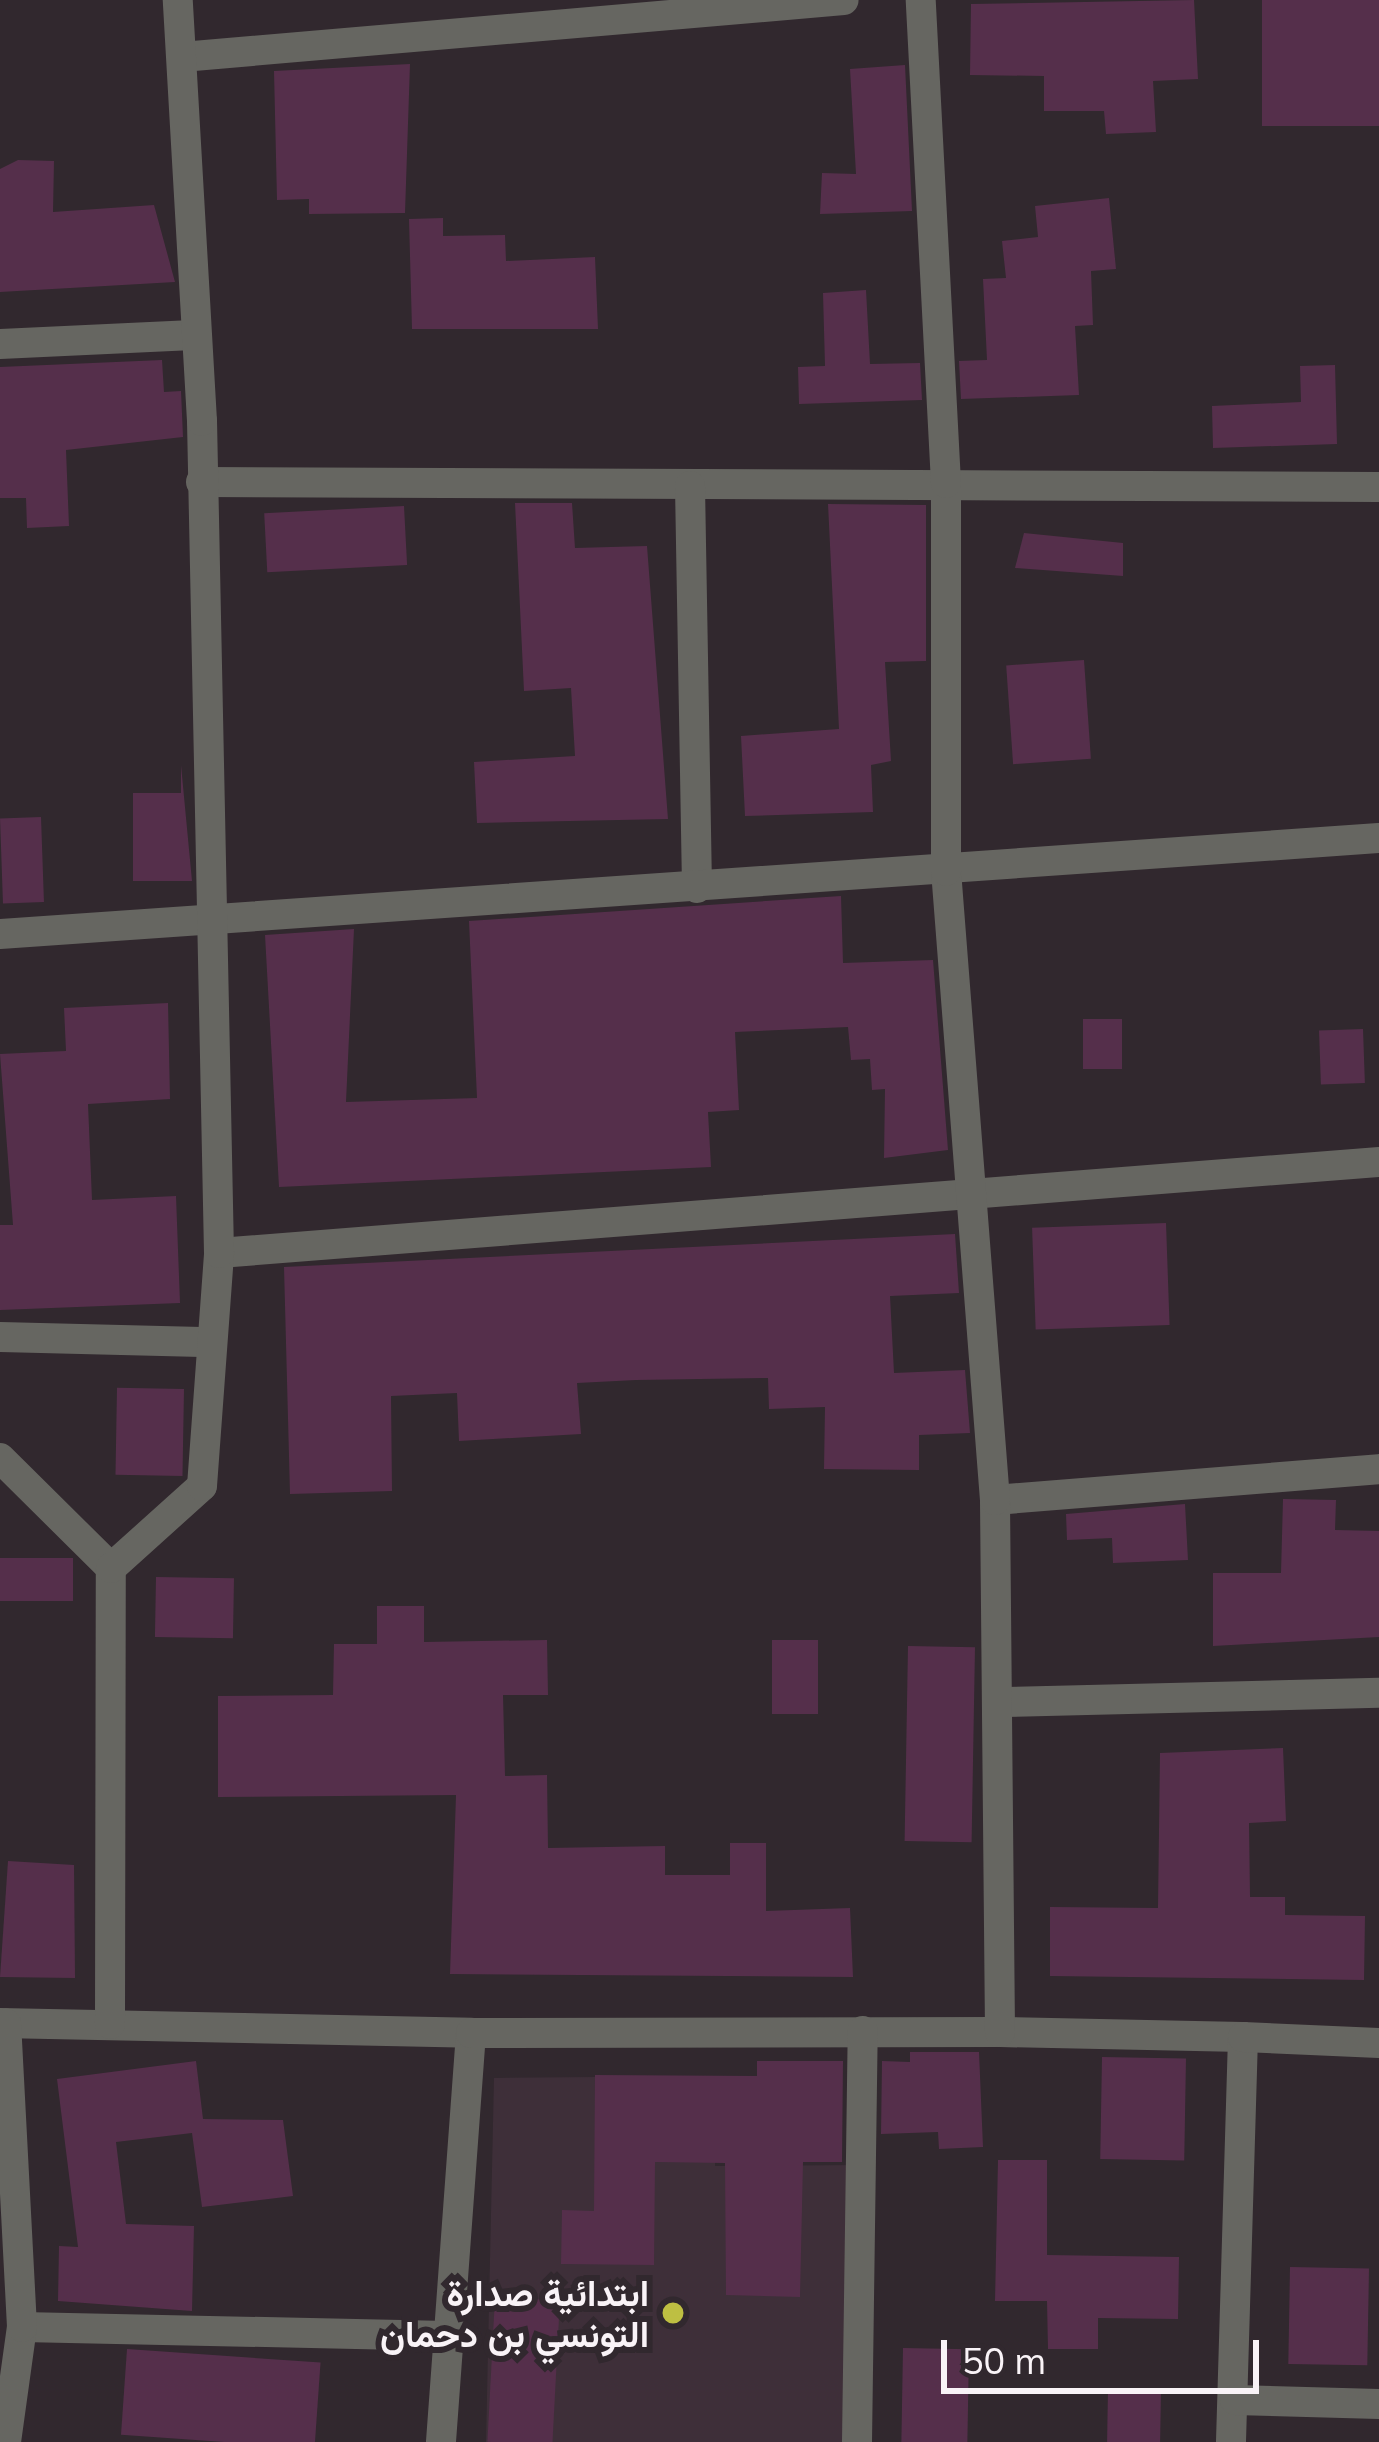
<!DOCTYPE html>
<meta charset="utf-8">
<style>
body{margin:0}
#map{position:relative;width:1379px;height:2442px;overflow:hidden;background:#31282e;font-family:Mulish,Vazirmatn,sans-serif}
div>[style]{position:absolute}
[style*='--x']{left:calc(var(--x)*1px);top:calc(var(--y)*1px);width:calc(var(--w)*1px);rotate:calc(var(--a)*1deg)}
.built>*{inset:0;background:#3e2f39}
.building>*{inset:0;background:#552f4b;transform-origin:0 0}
.street>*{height:30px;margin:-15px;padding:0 15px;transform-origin:15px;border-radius:15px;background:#666661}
.dots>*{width:33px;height:33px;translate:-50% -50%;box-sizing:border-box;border:6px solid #31282e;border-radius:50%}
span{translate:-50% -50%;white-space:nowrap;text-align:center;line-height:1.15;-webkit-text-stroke:12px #31282e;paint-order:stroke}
.poi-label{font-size:36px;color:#f9f3f7;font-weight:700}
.right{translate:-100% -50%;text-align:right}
.scale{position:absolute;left:941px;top:2340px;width:318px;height:54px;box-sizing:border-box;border:6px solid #f9f3f7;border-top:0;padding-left:15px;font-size:36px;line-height:42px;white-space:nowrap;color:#f9f3f7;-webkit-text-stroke:9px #31282e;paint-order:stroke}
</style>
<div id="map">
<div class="built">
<i style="clip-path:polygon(715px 2076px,715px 2166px,859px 2165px,859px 2442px,486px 2442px,494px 2078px)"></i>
</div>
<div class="building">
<i style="clip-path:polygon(1194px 0,1198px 79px,1153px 81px,1156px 132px,1106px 134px,1104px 111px,1044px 111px,1044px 76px,970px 75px,971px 4px)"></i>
<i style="left:1262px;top:0;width:117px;height:126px"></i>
<i style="clip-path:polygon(410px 64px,405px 213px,309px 214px,309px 199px,277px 200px,274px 71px)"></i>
<i style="clip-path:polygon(905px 65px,912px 211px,820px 214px,822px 173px,856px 174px,850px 69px)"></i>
<i style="clip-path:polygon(18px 160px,54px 161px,53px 212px,154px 205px,175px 282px,0 292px,0 169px)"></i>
<i style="clip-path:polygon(1109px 198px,1116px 269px,1091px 271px,1093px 325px,1075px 326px,1079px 395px,961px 399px,959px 361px,987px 360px,983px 279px,1006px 278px,1002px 241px,1038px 237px,1035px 206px)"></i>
<i style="clip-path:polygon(443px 218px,443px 236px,505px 235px,506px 261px,595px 257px,598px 329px,412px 329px,409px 219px)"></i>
<i style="clip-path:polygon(866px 290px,870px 364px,920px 363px,922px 400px,799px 404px,798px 367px,825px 366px,823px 293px)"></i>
<i style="clip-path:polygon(162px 360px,164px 392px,181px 391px,183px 437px,66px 450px,69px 526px,27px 528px,26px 498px,0 498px,0 367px)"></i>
<i style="clip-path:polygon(1335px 365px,1337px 444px,1213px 448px,1212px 406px,1301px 402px,1300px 366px)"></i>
<i style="clip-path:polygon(515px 503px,572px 503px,575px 548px,647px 546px,668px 819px,477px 823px,474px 762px,575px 756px,571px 688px,524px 691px)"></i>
<i style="clip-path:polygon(828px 504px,926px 505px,926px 661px,885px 662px,891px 761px,871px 765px,873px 812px,745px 816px,741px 736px,839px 729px)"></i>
<i style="left:404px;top:506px;width:59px;height:140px;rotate:87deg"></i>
<i style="clip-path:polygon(1024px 533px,1123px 543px,1123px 576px,1015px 568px)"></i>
<i style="left:1084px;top:660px;width:99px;height:78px;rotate:86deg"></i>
<i style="clip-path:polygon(181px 765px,192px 881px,133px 881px,133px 793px,181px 793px)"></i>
<i style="left:41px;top:817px;width:85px;height:41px;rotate:88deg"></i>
<i style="clip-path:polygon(841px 896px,843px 963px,933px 960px,948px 1150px,884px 1158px,885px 1089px,872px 1090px,870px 1059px,851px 1060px,848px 1027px,735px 1032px,739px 1110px,708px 1112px,711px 1167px,279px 1187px,265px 935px,354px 929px,346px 1102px,477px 1098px,469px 921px)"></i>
<i style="clip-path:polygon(168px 1003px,170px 1099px,88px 1104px,92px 1200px,176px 1196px,180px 1303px,0 1310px,0 1225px,13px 1225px,0 1054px,66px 1051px,64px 1008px)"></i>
<i style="left:1083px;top:1019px;width:39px;height:50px"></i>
<i style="left:1363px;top:1029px;width:54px;height:44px;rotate:88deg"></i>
<i style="left:1166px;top:1223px;width:102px;height:134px;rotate:88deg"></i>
<i style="clip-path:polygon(955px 1234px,959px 1293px,890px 1296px,894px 1373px,965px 1370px,970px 1433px,919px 1435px,919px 1470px,824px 1469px,825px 1407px,769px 1409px,768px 1378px,636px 1380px,577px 1383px,581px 1434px,459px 1441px,457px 1393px,391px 1396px,392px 1491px,290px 1494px,284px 1267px)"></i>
<i style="left:184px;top:1389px;width:87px;height:67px;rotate:91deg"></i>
<i style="clip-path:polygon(1283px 1499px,1336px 1500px,1335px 1530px,1379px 1531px,1379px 1637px,1213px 1646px,1213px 1573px,1281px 1573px)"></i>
<i style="clip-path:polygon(1185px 1504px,1188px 1560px,1113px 1563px,1112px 1538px,1067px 1540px,1066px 1514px)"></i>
<i style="left:0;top:1558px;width:73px;height:43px"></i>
<i style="left:156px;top:1577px;width:78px;height:60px;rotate:1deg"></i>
<i style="clip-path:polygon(377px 1606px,424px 1606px,424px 1642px,547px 1640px,548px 1695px,503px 1695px,505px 1776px,547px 1775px,548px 1848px,665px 1846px,665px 1875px,730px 1875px,730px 1843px,766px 1843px,766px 1911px,850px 1908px,853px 1977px,450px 1974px,456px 1795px,218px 1797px,218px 1696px,333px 1695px,334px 1644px,377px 1644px)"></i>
<i style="left:772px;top:1640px;width:46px;height:74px"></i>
<i style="left:908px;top:1646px;width:67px;height:195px;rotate:1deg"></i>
<i style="clip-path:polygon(1283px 1748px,1286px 1821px,1249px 1823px,1250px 1897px,1285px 1897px,1285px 1915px,1365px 1916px,1364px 1980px,1050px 1976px,1050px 1907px,1158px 1908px,1160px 1753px)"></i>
<i style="clip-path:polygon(8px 1861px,74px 1865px,75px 1978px,0 1977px)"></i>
<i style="clip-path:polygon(910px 2052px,979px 2052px,983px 2147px,939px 2149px,938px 2132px,881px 2134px,882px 2061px,910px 2062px)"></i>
<i style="left:1102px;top:2057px;width:84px;height:102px;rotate:1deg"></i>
<i style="clip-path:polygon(196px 2061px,203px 2119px,283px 2120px,293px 2196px,202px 2207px,192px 2133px,116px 2142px,126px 2224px,194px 2226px,192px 2311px,58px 2301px,59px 2246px,78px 2247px,57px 2079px)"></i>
<i style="clip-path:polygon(757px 2061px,843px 2061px,842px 2162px,803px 2162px,800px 2297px,726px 2295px,725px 2163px,655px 2162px,654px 2265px,561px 2264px,562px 2210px,594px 2211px,595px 2075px,757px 2076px)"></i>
<i style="clip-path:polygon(998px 2160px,1047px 2160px,1047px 2255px,1179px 2257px,1178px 2319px,1098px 2318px,1098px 2349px,1048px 2349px,1047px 2301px,995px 2301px)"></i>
<i style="left:1290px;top:2267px;width:79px;height:97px;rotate:1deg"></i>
<i style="left:495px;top:2297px;width:65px;height:145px;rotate:3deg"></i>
<i style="left:903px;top:2348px;width:66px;height:94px;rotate:1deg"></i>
<i style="left:127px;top:2349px;width:194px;height:86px;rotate:4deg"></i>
<i style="left:1108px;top:2390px;width:53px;height:52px;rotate:1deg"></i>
</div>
<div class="street">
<i style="--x:182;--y:57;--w:664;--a:-4.92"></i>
<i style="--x:0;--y:344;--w:193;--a:-2.7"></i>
<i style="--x:201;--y:482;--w:1178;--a:0.24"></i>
<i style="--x:690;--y:486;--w:402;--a:89"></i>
<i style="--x:0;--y:934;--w:1382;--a:-3.98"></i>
<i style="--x:219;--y:1253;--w:1164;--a:-4.49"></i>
<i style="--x:0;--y:1337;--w:212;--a:1.4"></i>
<i style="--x:0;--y:1458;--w:156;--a:44.7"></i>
<i style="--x:995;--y:1500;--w:385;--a:-4.6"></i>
<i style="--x:1003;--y:1702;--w:376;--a:-1.4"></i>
<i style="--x:0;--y:2023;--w:471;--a:1.2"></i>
<i style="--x:471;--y:2033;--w:410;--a:94.2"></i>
<i style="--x:110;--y:2024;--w:456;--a:-89.9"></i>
<i style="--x:111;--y:1568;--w:122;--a:-42"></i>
<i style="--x:202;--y:1486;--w:234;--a:-85.8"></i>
<i style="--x:219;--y:1253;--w:832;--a:-91.17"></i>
<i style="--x:202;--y:421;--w:422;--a:-93.3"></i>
<i style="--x:1000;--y:2032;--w:243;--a:1.2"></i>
<i style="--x:1243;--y:2037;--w:405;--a:91.7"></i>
<i style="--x:471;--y:2033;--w:529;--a:-0.11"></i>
<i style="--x:1000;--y:2032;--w:532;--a:-90.54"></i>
<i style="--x:995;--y:1500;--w:631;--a:-94.45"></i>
<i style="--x:946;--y:871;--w:388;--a:-90"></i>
<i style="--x:946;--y:483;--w:484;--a:-93"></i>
<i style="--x:1243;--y:2037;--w:136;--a:2.5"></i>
<i style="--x:22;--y:2327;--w:425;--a:1.2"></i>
<i style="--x:1235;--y:2400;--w:144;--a:1.6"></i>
<i style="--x:6;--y:2442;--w:116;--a:-82.1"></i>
<i style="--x:22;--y:2327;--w:304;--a:-93"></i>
<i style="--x:857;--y:2442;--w:411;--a:-89.2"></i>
</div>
<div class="dots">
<i style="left:673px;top:2313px;background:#bebf42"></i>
</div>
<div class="poi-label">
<span class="right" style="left:649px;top:2313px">ابتدائية صدارة<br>التونسي بن دحمان</span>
</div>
<div class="scale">50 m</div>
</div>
